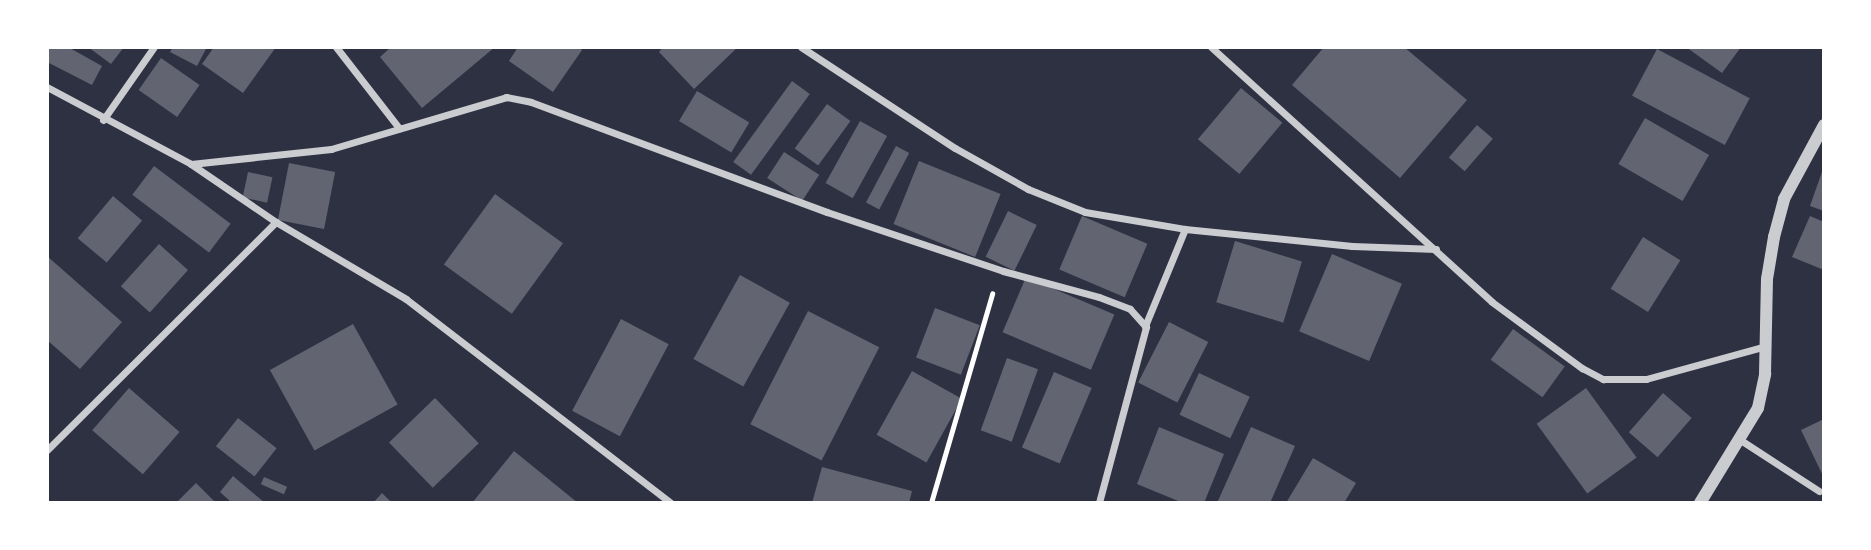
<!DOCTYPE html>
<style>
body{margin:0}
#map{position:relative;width:1871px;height:550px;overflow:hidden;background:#2d3142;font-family:Rubik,sans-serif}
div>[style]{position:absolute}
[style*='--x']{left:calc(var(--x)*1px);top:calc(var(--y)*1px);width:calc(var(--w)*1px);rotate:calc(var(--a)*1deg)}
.building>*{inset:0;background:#626471;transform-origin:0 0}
.path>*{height:4.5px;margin:-2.25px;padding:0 2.25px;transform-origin:2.25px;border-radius:2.25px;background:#fff}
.minor>*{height:7px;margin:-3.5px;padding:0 3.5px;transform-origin:3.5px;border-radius:3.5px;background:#caccd0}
.tertiary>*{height:12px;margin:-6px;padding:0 6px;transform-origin:6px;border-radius:6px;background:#caccd0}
span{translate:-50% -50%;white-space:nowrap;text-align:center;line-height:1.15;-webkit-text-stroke:6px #fff;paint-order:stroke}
.frame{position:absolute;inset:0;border:49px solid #fff;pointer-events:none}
</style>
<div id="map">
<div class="building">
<i style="clip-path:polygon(47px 47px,68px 47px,102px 66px,92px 85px,47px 62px)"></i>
<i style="clip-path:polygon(88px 47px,124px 47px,111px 64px)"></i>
<i style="clip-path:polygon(173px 47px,207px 47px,197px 66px,170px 52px)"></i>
<i style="clip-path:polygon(214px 47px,276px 47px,243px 93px,202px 64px)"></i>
<i style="clip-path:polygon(391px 47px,495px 47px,422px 108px,380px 57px)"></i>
<i style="clip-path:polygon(518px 47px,579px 47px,582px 50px,553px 92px,509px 61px)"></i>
<i style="clip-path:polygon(663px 47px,738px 47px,694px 89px,659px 52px)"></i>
<i style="clip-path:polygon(1324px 47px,1404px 47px,1467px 100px,1400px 178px,1292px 85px)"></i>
<i style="clip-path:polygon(1686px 47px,1741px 47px,1722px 73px)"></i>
<i style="left:1657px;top:49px;width:105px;height:53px;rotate:28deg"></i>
<i style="left:161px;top:58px;width:47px;height:39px;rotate:35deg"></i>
<i style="left:792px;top:81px;width:22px;height:100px;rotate:36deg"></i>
<i style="left:1241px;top:88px;width:54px;height:67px;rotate:40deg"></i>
<i style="left:697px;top:91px;width:61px;height:35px;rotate:31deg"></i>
<i style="left:827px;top:104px;width:29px;height:55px;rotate:36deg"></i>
<i style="left:1645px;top:118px;width:74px;height:53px;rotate:30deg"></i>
<i style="left:860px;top:121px;width:31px;height:71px;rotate:29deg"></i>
<i style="left:1477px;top:125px;width:21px;height:43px;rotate:41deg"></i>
<i style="left:896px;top:146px;width:15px;height:64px;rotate:28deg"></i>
<i style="left:784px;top:152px;width:42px;height:31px;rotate:33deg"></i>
<i style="left:919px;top:161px;width:88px;height:68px;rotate:22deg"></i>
<i style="left:289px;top:163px;width:47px;height:58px;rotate:11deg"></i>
<i style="left:154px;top:166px;width:96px;height:36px;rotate:37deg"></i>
<i style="clip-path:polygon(1823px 169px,1824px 169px,1824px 211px,1810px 206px)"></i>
<i style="left:248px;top:172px;width:25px;height:26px;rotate:12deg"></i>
<i style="left:495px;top:194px;width:84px;height:87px;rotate:36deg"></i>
<i style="left:113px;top:196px;width:38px;height:55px;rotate:40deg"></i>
<i style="left:1008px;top:211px;width:32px;height:51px;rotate:26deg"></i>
<i style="left:1082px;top:216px;width:71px;height:58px;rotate:23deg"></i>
<i style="clip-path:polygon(1810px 216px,1824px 222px,1824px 270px,1792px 257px)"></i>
<i style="left:1643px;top:237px;width:44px;height:61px;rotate:32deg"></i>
<i style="left:1235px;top:241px;width:70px;height:64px;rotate:17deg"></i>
<i style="left:159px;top:244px;width:39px;height:57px;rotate:42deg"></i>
<i style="left:1332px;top:254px;width:76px;height:84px;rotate:23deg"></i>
<i style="clip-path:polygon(47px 256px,122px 322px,80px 369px,47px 340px)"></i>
<i style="left:740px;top:275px;width:57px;height:96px;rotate:29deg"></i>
<i style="left:1026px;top:277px;width:96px;height:60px;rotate:23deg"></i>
<i style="left:935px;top:308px;width:48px;height:53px;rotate:21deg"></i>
<i style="left:808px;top:311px;width:80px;height:127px;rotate:27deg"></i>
<i style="left:621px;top:319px;width:54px;height:104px;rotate:28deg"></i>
<i style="left:1169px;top:322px;width:44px;height:68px;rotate:27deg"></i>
<i style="left:353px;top:324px;width:92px;height:95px;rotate:61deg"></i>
<i style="left:1513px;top:329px;width:64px;height:38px;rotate:36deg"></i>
<i style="left:1007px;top:358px;width:33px;height:77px;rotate:20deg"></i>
<i style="left:912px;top:371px;width:57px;height:73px;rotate:29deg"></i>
<i style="left:1054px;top:372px;width:41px;height:82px;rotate:23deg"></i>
<i style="left:1199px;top:373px;width:56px;height:46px;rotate:25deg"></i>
<i style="left:129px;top:388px;width:67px;height:56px;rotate:41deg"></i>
<i style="left:1586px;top:388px;width:86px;height:61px;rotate:54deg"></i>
<i style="left:1663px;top:393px;width:38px;height:52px;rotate:41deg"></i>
<i style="left:435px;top:398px;width:63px;height:64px;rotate:46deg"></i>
<i style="left:238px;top:418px;width:49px;height:36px;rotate:38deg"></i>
<i style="clip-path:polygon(1824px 419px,1824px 478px,1801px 430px)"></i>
<i style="clip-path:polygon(1159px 427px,1224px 454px,1204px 503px,1183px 503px,1137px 484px)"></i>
<i style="clip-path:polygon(1251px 427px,1295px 446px,1270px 503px,1217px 503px)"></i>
<i style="clip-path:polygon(514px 451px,578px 503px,472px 503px)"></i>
<i style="clip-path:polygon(1313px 458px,1356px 483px,1344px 503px,1286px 503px)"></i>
<i style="clip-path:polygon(822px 467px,912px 491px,909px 503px,812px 503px)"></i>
<i style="clip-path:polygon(233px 476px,265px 503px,232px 503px,220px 492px)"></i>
<i style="left:264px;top:477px;width:25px;height:8px;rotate:23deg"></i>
<i style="clip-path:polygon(196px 483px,216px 503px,176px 503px)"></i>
<i style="clip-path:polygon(382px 493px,392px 503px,373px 503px)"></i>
</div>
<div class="path">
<i style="--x:931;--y:503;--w:218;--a:-73.7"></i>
</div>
<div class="minor">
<i style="--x:336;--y:47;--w:103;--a:52.1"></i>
<i style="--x:801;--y:47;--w:184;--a:33.3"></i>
<i style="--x:955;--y:148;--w:84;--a:29.3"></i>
<i style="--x:1028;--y:189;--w:61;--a:22"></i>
<i style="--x:1085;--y:212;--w:101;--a:9.6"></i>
<i style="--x:1185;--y:229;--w:168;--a:5.8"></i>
<i style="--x:1352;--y:246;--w:84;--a:2"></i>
<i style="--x:1211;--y:47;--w:379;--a:42.2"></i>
<i style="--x:1492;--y:302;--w:112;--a:36.3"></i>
<i style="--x:1582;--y:368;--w:24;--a:28"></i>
<i style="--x:1603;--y:379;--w:43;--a:0"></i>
<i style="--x:1646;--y:379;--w:124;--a:-15.4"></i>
<i style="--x:47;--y:87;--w:163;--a:28.1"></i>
<i style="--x:191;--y:164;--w:103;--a:34.3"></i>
<i style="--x:276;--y:222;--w:151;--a:30.6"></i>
<i style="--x:406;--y:299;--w:334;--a:37.6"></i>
<i style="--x:103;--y:120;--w:89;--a:-55.1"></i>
<i style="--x:191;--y:164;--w:141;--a:-6.1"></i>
<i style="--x:331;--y:149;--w:183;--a:-16.5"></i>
<i style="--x:506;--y:97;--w:25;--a:11"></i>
<i style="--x:531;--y:102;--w:316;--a:20.4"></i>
<i style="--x:827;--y:212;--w:186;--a:18.5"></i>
<i style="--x:1003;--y:271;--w:99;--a:15.2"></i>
<i style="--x:1099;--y:297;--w:33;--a:21"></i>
<i style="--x:1130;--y:309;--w:24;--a:48"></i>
<i style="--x:1146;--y:327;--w:182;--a:105"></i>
<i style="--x:1145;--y:326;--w:105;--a:-67.6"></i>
<i style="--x:1742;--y:441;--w:92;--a:33"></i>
<i style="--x:47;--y:450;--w:323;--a:-44.9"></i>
</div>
<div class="tertiary">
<i style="--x:1700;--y:503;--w:111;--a:-58.6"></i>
<i style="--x:1758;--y:408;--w:35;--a:-78"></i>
<i style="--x:1765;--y:374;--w:95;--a:-88.8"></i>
<i style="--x:1767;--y:279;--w:43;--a:-80.5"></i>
<i style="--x:1774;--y:237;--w:39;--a:-75"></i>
<i style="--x:1784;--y:199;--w:84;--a:-61.6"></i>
</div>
<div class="frame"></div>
</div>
